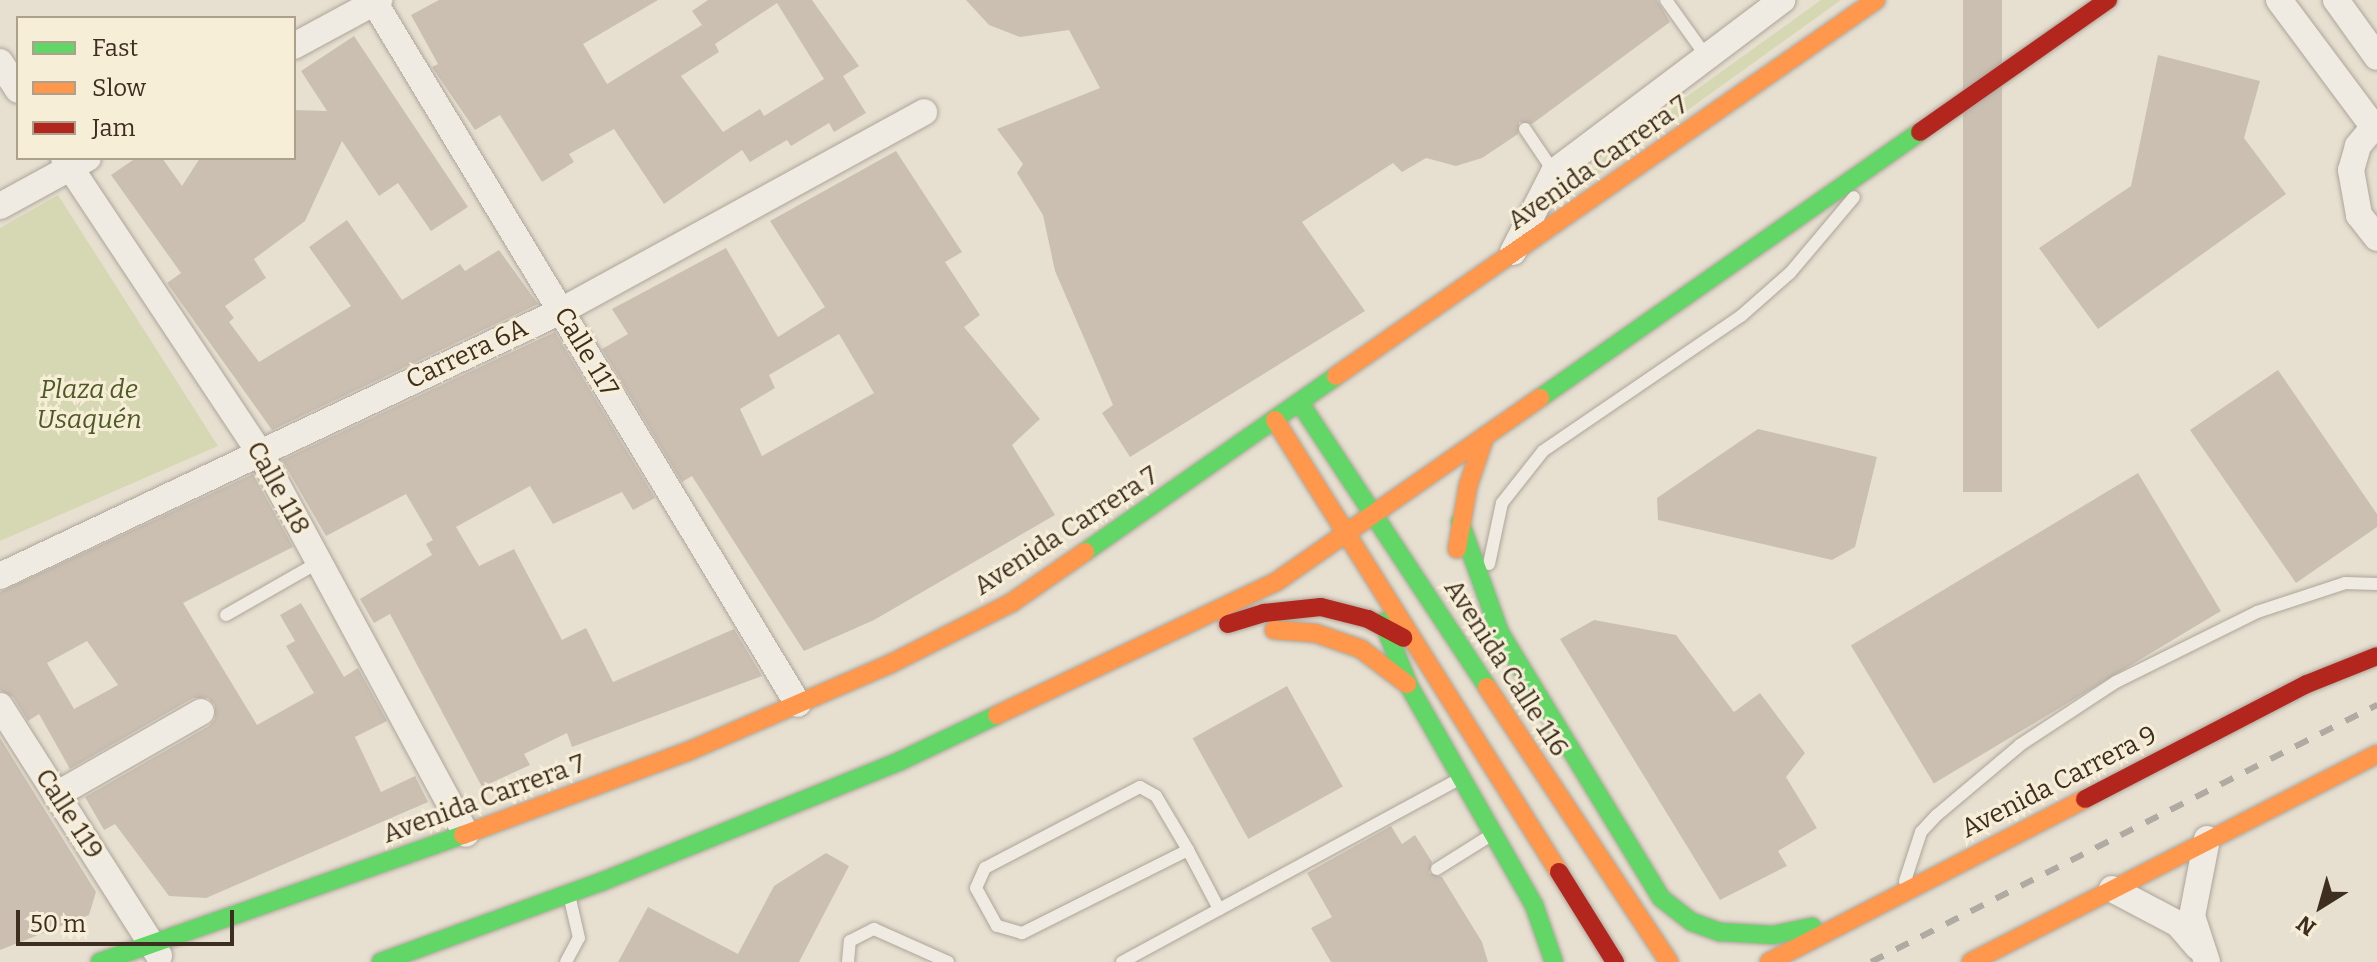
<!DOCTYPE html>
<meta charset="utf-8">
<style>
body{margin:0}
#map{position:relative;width:2377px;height:962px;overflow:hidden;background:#e7e0d1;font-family:Bitter,serif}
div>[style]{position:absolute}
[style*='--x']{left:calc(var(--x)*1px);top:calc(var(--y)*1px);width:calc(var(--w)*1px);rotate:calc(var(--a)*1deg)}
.green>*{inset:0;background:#d6d7b3}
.building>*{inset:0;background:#cbbfb2;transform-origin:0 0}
.roads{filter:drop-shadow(0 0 2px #ada599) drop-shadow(0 0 2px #ada599)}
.lane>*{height:12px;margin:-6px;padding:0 6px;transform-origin:6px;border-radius:6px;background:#efebe3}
.street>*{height:26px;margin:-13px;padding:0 13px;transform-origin:13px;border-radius:13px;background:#efebe3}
.fast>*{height:18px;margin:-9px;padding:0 9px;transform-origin:9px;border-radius:9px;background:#63d668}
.slow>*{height:18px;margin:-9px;padding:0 9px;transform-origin:9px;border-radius:9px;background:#ff974d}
.jam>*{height:18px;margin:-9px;padding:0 9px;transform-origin:9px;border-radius:9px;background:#b3261e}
.rail>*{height:6px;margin-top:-3px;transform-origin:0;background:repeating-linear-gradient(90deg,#afaaa2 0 14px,transparent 0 28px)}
span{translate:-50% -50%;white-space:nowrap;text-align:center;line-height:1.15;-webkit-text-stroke:6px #f7eed8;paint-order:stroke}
.street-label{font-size:26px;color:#3d2e20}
.park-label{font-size:26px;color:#4d5a26;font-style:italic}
.legend{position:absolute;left:16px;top:16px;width:280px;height:144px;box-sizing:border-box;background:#f7eed8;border:2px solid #ada18e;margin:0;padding:10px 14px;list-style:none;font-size:24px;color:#3d2e20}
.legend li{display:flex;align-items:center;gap:16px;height:40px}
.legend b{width:40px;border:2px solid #ada18e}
.north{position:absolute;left:2281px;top:866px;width:80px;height:80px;-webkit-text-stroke:6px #f7eed8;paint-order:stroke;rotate:217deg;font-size:22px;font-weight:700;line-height:32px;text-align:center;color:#3d2e20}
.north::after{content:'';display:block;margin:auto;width:28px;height:36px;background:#3d2e20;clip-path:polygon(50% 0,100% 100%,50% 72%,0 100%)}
.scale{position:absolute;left:16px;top:910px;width:218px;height:36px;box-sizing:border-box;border:4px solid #3d2e20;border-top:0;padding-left:10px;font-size:24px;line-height:28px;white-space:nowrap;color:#3d2e20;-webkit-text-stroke:6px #f7eed8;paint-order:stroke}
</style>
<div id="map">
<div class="green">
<i style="clip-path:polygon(1821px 0,1841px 0,1578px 189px,1607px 154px)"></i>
<i style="clip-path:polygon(58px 195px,218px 446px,0 541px,0 228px)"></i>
</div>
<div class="building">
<i style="clip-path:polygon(evenodd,439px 0,658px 0,583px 44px,607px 84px,702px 25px,692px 11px,708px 0,812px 0,859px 66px,843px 76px,866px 113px,834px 132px,829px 123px,791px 146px,787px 140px,750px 162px,742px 150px,664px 204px,614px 129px,569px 154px,574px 162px,542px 182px,500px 115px,475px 130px,432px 67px,438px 64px,411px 15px,439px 0,777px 3px,824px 79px,764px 116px,760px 109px,723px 132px,681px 76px,719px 52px,715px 44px,777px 3px)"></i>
<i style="clip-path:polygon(966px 0,1657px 0,1670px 22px,1532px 124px,1519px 122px,1518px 134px,1482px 158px,1456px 166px,1426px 158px,1402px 172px,1393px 163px,1302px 222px,1365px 311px,1130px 457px,1102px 413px,1113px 405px,1055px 271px,1043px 215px,1017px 173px,1023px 164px,997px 129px,1100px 88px,1069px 30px,1020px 37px,989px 25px)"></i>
<i style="left:1963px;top:0;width:39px;height:492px"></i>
<i style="clip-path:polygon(354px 36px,468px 207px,431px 231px,398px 183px,379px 196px,342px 141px,305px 221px,254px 259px,266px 278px,225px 306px,234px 318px,229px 322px,259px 362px,351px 306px,309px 247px,347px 220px,402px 300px,460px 264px,465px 271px,499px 250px,538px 304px,272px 430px,167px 283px,181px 273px,111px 175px,136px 158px,162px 158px,182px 186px,200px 158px,294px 158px,294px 110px,327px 111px,301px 71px)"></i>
<i style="clip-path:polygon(2158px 55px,2260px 81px,2244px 138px,2286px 194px,2098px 329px,2039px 248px,2131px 186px)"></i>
<i style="clip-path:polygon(evenodd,896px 151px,962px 252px,945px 262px,980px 315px,964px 327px,1040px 419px,1012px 445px,1055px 515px,874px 620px,804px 651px,692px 476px,682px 482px,602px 349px,628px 334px,612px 309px,726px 248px,778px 337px,825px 307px,770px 221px,896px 151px,839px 334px,874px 393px,762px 456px,740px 409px,775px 388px,769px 375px,839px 334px)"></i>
<i style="clip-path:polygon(555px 332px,655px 498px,633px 510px,622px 492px,553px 524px,530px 486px,456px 527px,479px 566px,514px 549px,562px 640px,586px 628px,613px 682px,734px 629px,762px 676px,572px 747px,567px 733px,524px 754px,530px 765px,482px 787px,390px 614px,374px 623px,360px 599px,432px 555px,426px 544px,433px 540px,406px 494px,326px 536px,282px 460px)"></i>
<i style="clip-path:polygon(2278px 370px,2377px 514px,2377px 527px,2296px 583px,2190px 430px)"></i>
<i style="clip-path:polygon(1758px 429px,1877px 457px,1855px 547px,1832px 560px,1658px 520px,1657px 498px)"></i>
<i style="left:2138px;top:473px;width:161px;height:335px;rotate:59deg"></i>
<i style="clip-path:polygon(evenodd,253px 474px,293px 547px,183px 603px,257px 725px,314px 693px,286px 646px,295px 641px,280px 615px,301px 603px,344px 677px,358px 668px,387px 721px,355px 737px,381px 792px,415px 776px,428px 802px,206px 898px,169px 896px,115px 824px,104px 830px,85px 797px,209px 726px,215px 719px,215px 705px,208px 698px,193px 698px,70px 769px,39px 714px,28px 721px,13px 697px,0 690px,0 592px,253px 474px,87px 641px,118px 685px,74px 709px,47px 663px,87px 641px)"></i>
<i style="clip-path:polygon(1594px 620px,1676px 635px,1734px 712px,1760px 693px,1805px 753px,1786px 777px,1817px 828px,1778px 851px,1787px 866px,1720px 900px,1560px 639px)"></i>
<i style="left:1287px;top:686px;width:115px;height:108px;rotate:61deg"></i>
<i style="clip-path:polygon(0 738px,96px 892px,89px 915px,0 950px)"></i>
<i style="clip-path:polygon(1391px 826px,1402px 844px,1415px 835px,1432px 862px,1429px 873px,1442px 877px,1482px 942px,1488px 962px,1331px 962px,1311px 928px,1332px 917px,1307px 873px)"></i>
<i style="clip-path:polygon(826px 853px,849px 866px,799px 962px,618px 962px,648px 907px,738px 954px,774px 886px)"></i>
</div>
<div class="roads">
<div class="lane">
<i style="--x:1666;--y:0;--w:69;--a:54.5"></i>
<i style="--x:1525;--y:129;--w:52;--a:56"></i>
<i style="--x:1489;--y:564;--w:62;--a:-78"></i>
<i style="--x:1502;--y:503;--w:66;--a:-51.7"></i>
<i style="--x:1543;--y:451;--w:240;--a:-34.3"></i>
<i style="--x:1741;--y:316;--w:65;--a:-41.3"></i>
<i style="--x:1790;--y:273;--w:99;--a:-49.9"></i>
<i style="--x:226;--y:615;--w:107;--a:-29.7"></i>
<i style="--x:1188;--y:850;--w:186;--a:153.4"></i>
<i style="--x:1022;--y:933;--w:26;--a:-164"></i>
<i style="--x:997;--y:926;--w:43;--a:-118.9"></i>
<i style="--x:976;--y:888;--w:22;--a:-66"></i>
<i style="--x:985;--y:868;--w:175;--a:-27.6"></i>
<i style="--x:1140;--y:787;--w:18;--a:29"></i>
<i style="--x:1156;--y:796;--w:63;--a:59.3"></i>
<i style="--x:1188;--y:850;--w:67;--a:62.3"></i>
<i style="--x:1437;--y:869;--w:60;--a:-32.1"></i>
<i style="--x:1905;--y:881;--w:52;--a:-71.9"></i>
<i style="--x:1921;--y:832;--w:23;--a:-47"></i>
<i style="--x:1937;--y:815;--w:109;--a:-40.1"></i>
<i style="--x:2020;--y:745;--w:115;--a:-33.3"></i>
<i style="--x:2116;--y:682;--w:157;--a:-26.4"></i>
<i style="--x:2257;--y:612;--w:93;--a:-18.2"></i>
<i style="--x:2345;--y:583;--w:32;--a:2"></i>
<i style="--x:566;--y:962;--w:27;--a:-62"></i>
<i style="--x:579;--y:938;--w:39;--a:-103"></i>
<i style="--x:848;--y:962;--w:21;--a:-85"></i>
<i style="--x:850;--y:941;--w:27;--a:-27"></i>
<i style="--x:874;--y:929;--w:81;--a:24"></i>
<i style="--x:1122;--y:962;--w:379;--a:-28.5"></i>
</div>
<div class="street">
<i style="--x:373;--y:0;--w:822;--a:58.88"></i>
<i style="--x:2279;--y:0;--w:157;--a:53.3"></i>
<i style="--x:2336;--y:0;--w:70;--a:54.3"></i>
<i style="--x:294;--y:46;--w:97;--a:-28.4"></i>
<i style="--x:0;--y:62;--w:33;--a:57"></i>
<i style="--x:2377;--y:123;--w:30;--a:130"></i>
<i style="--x:2358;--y:146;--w:25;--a:106"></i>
<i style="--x:2351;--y:170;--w:46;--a:79.9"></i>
<i style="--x:2359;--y:215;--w:29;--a:52"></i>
<i style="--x:64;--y:158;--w:352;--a:56.4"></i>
<i style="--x:259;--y:451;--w:435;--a:61.6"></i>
<i style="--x:0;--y:206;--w:100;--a:-28.6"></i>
<i style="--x:1513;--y:252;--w:90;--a:-62.9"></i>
<i style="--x:1554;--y:172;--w:286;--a:-37"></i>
<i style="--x:0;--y:576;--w:620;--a:-25.28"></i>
<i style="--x:561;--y:311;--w:414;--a:-28.7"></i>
<i style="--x:0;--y:706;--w:296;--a:57.5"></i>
<i style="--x:56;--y:795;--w:167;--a:-29.8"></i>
<i style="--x:2207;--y:839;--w:78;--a:101"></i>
<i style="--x:2192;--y:916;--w:48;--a:71.9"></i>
<i style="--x:2112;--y:889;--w:75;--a:27.9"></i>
<i style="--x:2178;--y:924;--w:30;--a:49"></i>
</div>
<div class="fast">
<i style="--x:1540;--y:398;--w:464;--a:-35"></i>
<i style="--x:1300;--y:403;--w:340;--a:56.6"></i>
<i style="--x:1460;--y:522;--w:118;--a:70.2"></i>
<i style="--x:1500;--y:633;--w:310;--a:58.7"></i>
<i style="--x:1661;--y:898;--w:39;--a:38"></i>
<i style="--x:1692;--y:922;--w:30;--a:20"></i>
<i style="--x:1720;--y:932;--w:53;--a:3.2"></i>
<i style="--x:1773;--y:935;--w:40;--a:-12"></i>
<i style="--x:1085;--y:552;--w:307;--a:-35"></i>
<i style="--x:1383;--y:622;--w:69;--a:67.9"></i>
<i style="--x:1409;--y:686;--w:252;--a:60.3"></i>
<i style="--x:1534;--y:905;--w:60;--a:70.7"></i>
<i style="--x:100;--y:962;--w:385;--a:-19.3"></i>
<i style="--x:381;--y:962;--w:234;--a:-20"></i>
<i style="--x:601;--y:882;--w:320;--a:-22"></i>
<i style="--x:898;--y:762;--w:110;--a:-25.4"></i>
</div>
<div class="slow">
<i style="--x:1336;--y:376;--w:658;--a:-34.85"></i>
<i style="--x:1275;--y:420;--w:534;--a:57.86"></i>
<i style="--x:1457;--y:549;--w:64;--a:-80.1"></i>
<i style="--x:1468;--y:486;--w:53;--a:-71.2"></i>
<i style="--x:1274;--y:630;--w:41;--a:4.2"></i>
<i style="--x:1315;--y:633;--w:49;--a:19.2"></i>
<i style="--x:1361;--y:649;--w:58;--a:37.3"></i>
<i style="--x:1487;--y:687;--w:330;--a:56.5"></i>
<i style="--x:997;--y:715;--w:309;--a:-25.5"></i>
<i style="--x:1276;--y:582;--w:322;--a:-34.9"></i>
<i style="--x:463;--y:835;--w:241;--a:-20.4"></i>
<i style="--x:689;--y:751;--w:219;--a:-23.4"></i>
<i style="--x:890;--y:664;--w:136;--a:-26.8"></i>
<i style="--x:1011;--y:603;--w:90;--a:-34.6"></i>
<i style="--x:1769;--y:962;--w:356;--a:-27.3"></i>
<i style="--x:1971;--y:962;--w:456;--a:-27.1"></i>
</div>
<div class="jam">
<i style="--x:1920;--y:132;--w:230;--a:-35.1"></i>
<i style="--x:1228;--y:624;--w:38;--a:-17"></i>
<i style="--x:1264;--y:613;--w:57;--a:-6"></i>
<i style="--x:1321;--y:607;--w:49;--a:14.3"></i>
<i style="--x:1368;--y:619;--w:40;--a:28"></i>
<i style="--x:2085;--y:799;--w:250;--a:-27.4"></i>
<i style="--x:2307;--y:684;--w:75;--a:-21.8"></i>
<i style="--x:1559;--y:872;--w:106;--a:58.1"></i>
</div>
</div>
<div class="rail">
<i style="--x:1871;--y:962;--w:568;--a:-26.93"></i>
</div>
<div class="street-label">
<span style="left:1598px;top:163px;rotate:-35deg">Avenida Carrera 7</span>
<span style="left:586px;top:352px;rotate:59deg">Calle 117</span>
<span style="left:467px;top:354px;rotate:-25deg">Carrera 6A</span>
<span style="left:278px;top:488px;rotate:61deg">Calle 118</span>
<span style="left:1066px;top:531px;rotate:-33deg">Avenida Carrera 7</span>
<span style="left:1506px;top:668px;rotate:57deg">Avenida Calle 116</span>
<span style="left:2059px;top:782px;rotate:-27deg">Avenida Carrera 9</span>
<span style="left:484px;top:799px;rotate:-20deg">Avenida Carrera 7</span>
<span style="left:69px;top:814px;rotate:57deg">Calle 119</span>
</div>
<div class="park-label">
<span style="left:89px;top:405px">Plaza de<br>Usaquén</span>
</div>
<ul class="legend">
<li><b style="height:10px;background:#63d668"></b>Fast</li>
<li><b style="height:10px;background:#ff974d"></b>Slow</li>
<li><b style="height:10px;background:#b3261e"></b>Jam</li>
</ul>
<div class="north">N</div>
<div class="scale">50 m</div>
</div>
